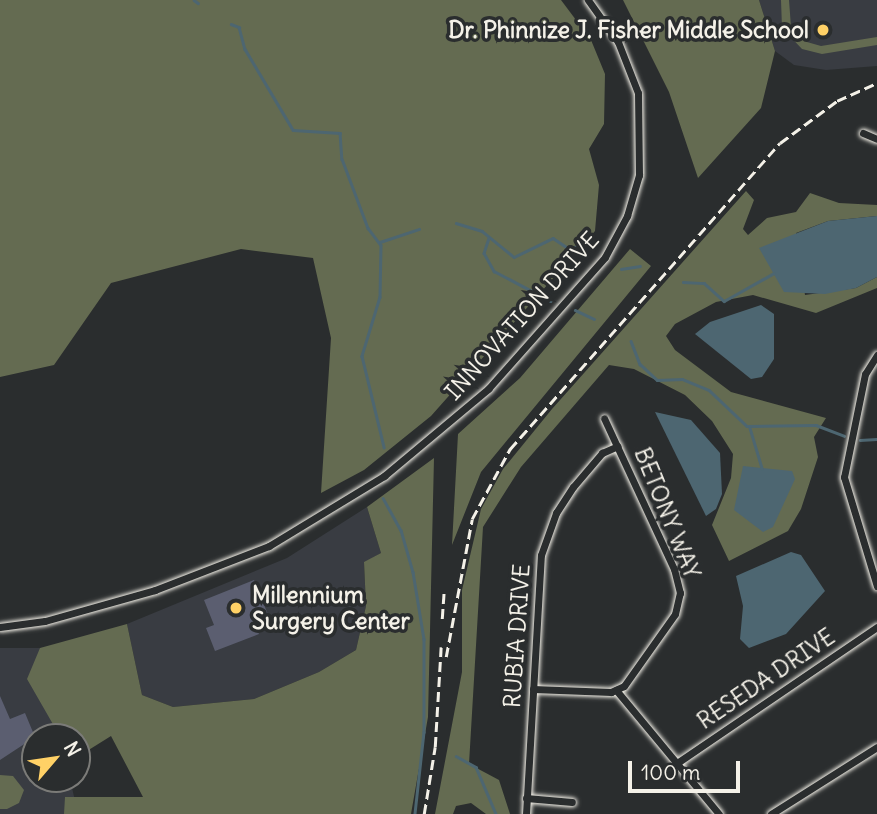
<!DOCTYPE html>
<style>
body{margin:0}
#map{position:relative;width:877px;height:814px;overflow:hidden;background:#2a2d2e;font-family:Delius,sans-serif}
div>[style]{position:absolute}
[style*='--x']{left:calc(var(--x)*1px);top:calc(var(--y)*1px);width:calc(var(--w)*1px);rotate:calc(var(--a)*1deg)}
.built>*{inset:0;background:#393c42}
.green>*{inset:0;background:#646b51}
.water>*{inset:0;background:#4d6671}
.stream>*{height:2.5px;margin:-1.25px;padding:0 1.25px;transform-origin:1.25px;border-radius:1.25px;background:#4d6671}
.building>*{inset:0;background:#5b5e70}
.roads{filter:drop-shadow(0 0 2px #f4f1e8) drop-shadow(0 0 2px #f4f1e8)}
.minor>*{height:7px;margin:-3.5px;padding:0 3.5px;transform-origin:3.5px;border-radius:3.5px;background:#2a2d2e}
.rail>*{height:2.5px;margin-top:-1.25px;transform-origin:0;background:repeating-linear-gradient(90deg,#f4f1e8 0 10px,transparent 0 15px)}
.dots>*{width:19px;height:19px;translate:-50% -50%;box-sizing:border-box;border:4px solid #2a2d2e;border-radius:50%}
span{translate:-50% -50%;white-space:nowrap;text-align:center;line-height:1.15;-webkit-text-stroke:7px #2a2d2e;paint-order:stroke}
.poi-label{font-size:23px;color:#f4f1e8;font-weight:700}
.right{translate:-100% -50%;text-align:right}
.left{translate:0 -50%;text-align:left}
.street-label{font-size:23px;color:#f4f1e8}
.north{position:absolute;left:21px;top:723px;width:70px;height:70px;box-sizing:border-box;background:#2a2d2e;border:2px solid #7b7b78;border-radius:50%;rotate:61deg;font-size:19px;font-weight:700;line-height:28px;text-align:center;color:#f4f1e8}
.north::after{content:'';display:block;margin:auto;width:24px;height:32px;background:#ffd166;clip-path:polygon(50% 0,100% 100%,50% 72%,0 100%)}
.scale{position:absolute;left:628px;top:761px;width:112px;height:32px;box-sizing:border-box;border:4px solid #f4f1e8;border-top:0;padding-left:9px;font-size:21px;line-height:24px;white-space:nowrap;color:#f4f1e8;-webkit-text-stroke:5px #2a2d2e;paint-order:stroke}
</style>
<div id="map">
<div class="built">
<i style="clip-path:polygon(759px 0,877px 0,877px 66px,826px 70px,794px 65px,775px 51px)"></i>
<i style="clip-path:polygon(367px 507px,381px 553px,364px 563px,366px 606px,356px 650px,319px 672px,254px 699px,173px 707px,142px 695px,127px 624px,287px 558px)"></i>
<i style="clip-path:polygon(0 648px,40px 648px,61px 737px,35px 737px,35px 779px,70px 779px,78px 814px,0 814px)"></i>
</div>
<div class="green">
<i style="clip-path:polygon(0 0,561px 0,591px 40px,605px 74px,604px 124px,589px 149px,599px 185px,595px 231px,431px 416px,364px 470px,321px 493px,331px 338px,313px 258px,241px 249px,111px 283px,54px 365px,0 377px)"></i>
<i style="clip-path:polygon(623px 0,759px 0,775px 51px,761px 108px,698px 178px,669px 92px)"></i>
<i style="clip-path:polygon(781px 0,789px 0,791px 27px,807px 42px,821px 46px,877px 37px,877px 45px,822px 54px,802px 49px,782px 28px)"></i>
<i style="clip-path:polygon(746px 191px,754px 200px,743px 229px,748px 235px,767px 218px,796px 212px,810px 193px,839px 203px,877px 205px,877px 216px,828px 221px,796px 233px,805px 295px,856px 288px,877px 277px,877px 288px,816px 313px,753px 295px,716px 302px,675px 324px,666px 336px,675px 350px,731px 392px,826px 418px,814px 437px,818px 457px,801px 509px,788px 531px,729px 561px,712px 525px,731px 478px,733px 454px,712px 421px,685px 395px,634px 369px,609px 365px,521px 467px,483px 527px,469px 764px,499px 780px,510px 814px,486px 814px,471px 803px,456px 806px,453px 814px,435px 814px,462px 672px,462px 590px,481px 509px,503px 469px,552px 409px)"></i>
<i style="clip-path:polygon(630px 249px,651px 266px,481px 472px,452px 545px,458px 434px,520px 378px)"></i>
<i style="clip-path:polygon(434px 458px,428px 717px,411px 814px,64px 814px,65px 797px,143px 797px,111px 736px,79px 756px,77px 737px,63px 737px,54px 726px,27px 679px,40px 648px,127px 624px,142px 695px,173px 707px,254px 699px,319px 672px,356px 650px,366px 606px,364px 562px,381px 553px,367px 507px)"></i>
<i style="clip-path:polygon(0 775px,13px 776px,24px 790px,19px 803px,7px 809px,0 809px)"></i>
</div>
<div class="water">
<i style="clip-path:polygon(877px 216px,877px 277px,856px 288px,825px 294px,784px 292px,759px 248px,828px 221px)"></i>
<i style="clip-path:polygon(761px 305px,774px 314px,774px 359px,762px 377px,751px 379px,695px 334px,710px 322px)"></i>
<i style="clip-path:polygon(655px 412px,691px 420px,720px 453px,722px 494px,716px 509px,706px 516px)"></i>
<i style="clip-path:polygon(743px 466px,792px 471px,795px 479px,773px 527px,763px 532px,734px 510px)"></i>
<i style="clip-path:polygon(791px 552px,801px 555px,825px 591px,786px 634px,749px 648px,740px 639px,743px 606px,736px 576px)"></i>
</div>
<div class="stream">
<i style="--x:194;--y:0;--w:5;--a:37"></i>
<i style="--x:231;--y:24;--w:9;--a:21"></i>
<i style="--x:239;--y:27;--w:23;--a:75"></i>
<i style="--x:245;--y:49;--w:94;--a:59.3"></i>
<i style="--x:293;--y:130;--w:47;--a:3.7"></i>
<i style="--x:340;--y:133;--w:26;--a:86"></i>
<i style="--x:342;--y:159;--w:74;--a:69.4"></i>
<i style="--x:368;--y:228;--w:21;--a:53"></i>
<i style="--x:381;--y:245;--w:52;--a:91.1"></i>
<i style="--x:380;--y:297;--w:62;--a:107"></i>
<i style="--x:362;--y:356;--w:94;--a:76.4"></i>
<i style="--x:456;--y:223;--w:27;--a:17"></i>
<i style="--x:482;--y:231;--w:41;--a:39.1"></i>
<i style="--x:514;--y:257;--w:43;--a:-26"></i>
<i style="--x:553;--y:238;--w:18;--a:34"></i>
<i style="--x:568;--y:248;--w:18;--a:-9"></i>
<i style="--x:489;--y:238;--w:16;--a:108"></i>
<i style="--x:484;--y:253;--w:21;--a:61"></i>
<i style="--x:494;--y:271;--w:64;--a:27.8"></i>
<i style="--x:380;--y:242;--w:41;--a:-18.4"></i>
<i style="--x:621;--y:269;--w:19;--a:-9"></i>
<i style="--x:683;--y:282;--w:21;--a:3"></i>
<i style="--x:704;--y:283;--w:27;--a:42"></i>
<i style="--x:724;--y:301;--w:57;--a:-29.2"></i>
<i style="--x:575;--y:310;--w:21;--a:25"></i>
<i style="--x:631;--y:341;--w:25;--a:69"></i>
<i style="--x:640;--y:364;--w:23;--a:43"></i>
<i style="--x:657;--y:380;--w:25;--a:-2"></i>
<i style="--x:682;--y:379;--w:29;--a:22"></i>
<i style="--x:709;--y:390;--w:52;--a:43.5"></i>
<i style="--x:747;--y:426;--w:69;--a:-0.8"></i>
<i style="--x:816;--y:425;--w:30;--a:21"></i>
<i style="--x:750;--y:428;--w:42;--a:73.3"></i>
<i style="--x:860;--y:440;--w:17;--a:-3"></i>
<i style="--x:383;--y:498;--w:37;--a:61"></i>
<i style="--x:401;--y:530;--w:44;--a:74.1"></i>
<i style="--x:413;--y:572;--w:68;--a:80.7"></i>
<i style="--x:424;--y:639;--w:93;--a:90"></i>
<i style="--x:424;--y:732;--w:82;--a:96.3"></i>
<i style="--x:456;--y:756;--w:23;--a:29"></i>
<i style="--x:476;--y:767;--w:51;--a:66.9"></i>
</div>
<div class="building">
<i style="clip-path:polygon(254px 580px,269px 617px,254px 623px,259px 634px,215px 651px,206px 628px,214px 625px,204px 600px)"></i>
<i style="clip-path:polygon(0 696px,10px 719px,25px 713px,35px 737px,0 760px)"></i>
</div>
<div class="roads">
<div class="minor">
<i style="--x:863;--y:133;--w:15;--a:23"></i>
<i style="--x:877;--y:355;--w:22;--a:122"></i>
<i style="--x:865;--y:374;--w:105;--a:101.5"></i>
<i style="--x:844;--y:477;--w:114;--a:73.2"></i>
<i style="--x:0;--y:627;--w:45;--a:-7.6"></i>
<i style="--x:45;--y:621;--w:114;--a:-15.7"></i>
<i style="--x:155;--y:590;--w:122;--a:-21.1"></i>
<i style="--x:269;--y:546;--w:135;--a:-31.3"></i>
<i style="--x:384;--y:476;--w:136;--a:-39.9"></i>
<i style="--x:488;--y:389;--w:176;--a:-48.4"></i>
<i style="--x:605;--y:257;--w:47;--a:-61.8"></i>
<i style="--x:627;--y:216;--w:43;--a:-73.7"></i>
<i style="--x:639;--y:175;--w:82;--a:-90.7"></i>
<i style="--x:638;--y:93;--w:55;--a:-111.4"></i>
<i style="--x:618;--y:42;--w:52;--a:-125.5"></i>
<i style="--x:533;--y:689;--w:78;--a:2.2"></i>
<i style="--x:611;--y:692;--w:14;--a:-25"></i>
<i style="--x:624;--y:686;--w:88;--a:-54.7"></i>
<i style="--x:675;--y:614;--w:22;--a:-77"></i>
<i style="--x:680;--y:593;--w:25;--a:-104"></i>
<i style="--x:674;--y:569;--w:166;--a:-114.9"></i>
<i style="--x:616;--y:690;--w:161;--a:50.3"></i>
<i style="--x:677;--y:763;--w:242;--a:-34.2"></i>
<i style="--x:526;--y:798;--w:46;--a:5"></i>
<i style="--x:526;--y:814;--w:259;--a:-86.7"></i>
<i style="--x:541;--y:555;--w:45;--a:-70.3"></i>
<i style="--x:556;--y:513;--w:31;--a:-57"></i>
<i style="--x:573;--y:487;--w:45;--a:-49.5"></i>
<i style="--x:602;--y:453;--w:17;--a:-24"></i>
<i style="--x:771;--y:814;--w:125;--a:-32.3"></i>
</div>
</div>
<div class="rail">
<i style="--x:442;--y:619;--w:28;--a:-86"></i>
<i style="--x:446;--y:657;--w:140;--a:-79.3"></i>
<i style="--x:472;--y:519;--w:80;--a:-61.5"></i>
<i style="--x:510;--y:449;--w:408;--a:-48.6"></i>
<i style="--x:780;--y:143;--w:71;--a:-36.4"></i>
<i style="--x:837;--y:101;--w:44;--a:-24.2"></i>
<i style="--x:424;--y:814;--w:68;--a:-80.7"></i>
<i style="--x:435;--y:747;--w:100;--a:-86.6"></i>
</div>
<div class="dots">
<i style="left:823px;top:30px;background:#ffd166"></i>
<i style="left:236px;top:608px;background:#ffd166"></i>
</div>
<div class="poi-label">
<span class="right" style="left:809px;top:30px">Dr. Phinnize J. Fisher Middle School</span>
<span class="left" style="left:252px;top:608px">Millennium<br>Surgery Center</span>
</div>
<div class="street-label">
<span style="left:522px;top:316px;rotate:-48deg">INNOVATION DRIVE</span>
<span style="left:667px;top:513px;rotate:68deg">BETONY WAY</span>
<span style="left:517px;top:636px;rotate:-86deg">RUBIA DRIVE</span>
<span style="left:766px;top:679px;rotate:-34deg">RESEDA DRIVE</span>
</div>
<div class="north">N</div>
<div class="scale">100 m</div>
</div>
